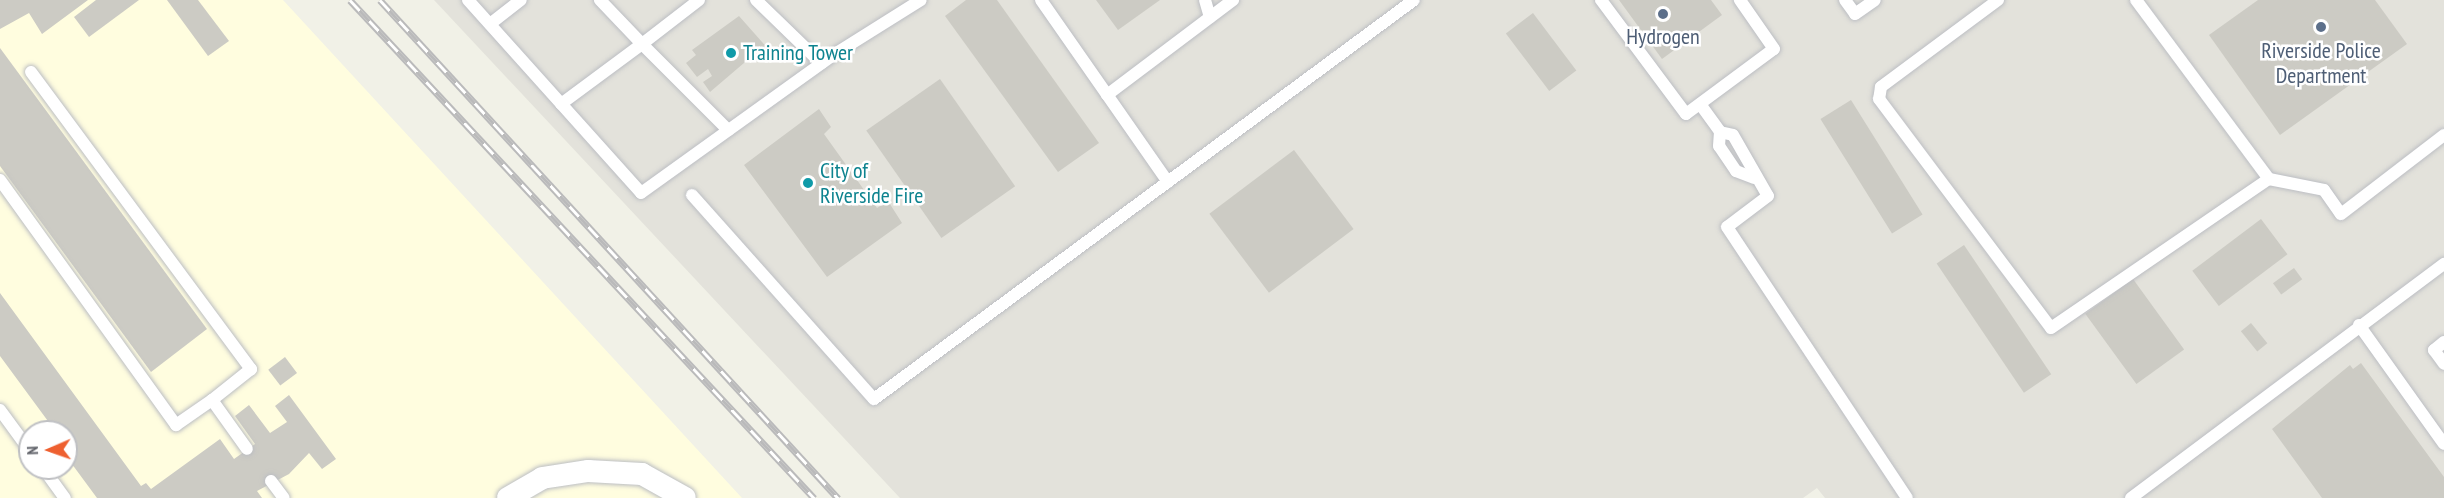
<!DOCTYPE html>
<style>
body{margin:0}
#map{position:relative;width:2444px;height:498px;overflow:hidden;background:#f1f1e7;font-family:"PT Sans Narrow",sans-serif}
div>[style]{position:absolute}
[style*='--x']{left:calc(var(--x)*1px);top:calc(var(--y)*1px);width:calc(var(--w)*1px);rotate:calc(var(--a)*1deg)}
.commercial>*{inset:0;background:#fffddf}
.industrial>*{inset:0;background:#e3e2db}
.building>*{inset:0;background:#cccbc4;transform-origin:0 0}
.roads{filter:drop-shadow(0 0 2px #bcbec3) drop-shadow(0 0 2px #bcbec3)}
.service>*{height:12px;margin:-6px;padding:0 6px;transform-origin:6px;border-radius:6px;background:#fff}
.minor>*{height:22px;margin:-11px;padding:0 11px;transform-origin:11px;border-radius:11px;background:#fff}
.rail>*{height:7px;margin-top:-3.5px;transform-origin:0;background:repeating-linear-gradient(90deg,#fff 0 14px,#bababb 0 28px);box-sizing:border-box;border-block:2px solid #bababb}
.dots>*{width:16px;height:16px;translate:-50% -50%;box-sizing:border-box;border:3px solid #fff;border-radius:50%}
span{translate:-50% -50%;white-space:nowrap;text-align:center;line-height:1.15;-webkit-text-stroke:5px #fff;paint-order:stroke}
.service-label{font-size:22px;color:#4e5e75}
.culture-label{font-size:22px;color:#0d838f}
.left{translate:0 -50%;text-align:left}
.north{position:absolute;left:18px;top:420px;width:60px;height:60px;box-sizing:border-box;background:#fff;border:2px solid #bfc0c3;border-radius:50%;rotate:268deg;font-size:16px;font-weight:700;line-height:24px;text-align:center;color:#5f6168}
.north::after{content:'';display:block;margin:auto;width:21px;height:27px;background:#ee6030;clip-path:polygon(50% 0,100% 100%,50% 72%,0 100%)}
</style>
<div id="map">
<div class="commercial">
<i style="clip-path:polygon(evenodd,0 0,283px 0,742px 498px,0 498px,0 0,30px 432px,66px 432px,66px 468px,30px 468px,30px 432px)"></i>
</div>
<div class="industrial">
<i style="clip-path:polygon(434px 0,2444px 0,2444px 498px,1825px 498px,1817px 488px,1803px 498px,900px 498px)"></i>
</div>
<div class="building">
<i style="clip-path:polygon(0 0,88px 0,42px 34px,29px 13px,0 29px)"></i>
<i style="clip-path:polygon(96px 0,139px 0,89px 37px,74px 17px)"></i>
<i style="clip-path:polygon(167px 0,198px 0,229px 41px,208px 56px)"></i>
<i style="clip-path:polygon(966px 0,997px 0,1099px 143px,1058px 172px,945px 16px)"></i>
<i style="clip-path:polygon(1096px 0,1160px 0,1118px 30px)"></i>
<i style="clip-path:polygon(1619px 0,1711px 0,1722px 15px,1662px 59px)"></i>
<i style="clip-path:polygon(2258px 0,2375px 0,2407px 44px,2280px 135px,2209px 35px)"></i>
<i style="left:1533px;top:13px;width:72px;height:34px;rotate:53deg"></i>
<i style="clip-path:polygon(739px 16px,770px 51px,755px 61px,751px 57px,710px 92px,703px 82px,712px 76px,708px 69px,697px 77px,686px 63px,696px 55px,692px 50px)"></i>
<i style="clip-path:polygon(0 48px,207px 329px,151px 372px,0 166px)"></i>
<i style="left:940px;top:79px;width:131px;height:90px;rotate:55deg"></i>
<i style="left:1851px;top:100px;width:135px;height:36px;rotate:58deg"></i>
<i style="clip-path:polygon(819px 109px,831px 127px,824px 134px,877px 208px,888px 201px,902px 223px,827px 277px,744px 165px)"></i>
<i style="left:1294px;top:150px;width:99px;height:106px;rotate:53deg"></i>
<i style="left:2261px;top:219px;width:44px;height:86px;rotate:53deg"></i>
<i style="left:1964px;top:245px;width:156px;height:33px;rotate:56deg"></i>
<i style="left:2294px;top:268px;width:14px;height:26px;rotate:54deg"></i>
<i style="left:2133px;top:279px;width:87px;height:59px;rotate:54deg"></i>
<i style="clip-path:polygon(0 293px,141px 486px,146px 483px,151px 489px,220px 439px,234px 459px,255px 444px,235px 416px,249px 405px,270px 433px,287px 422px,275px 406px,289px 395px,336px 459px,322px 469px,309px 453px,289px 474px,257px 491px,262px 498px,97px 498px,66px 456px,66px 432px,56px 432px,0 356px)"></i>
<i style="left:2251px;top:323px;width:26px;height:13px;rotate:51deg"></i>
<i style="left:285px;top:357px;width:20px;height:21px;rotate:53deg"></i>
<i style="clip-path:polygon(2361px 363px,2444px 477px,2444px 498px,2322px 498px,2272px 429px,2350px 365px,2353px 369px)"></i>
</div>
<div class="roads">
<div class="service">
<i style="--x:468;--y:0;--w:259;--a:48.1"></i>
<i style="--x:641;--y:193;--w:233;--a:-35.7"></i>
<i style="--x:830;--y:57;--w:107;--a:-32.1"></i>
<i style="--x:699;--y:0;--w:72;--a:142.3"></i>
<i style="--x:642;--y:44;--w:122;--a:45"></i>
<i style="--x:756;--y:0;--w:91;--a:44.1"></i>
<i style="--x:1041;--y:0;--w:222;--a:55.1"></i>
<i style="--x:1205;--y:0;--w:18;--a:74"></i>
<i style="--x:1601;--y:0;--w:142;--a:53.3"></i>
<i style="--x:1686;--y:114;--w:109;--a:-36.5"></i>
<i style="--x:1774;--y:49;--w:60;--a:-124.8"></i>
<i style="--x:1845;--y:0;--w:17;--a:54"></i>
<i style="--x:1855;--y:14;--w:24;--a:-35"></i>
<i style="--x:1998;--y:0;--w:146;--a:143.4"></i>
<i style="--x:1881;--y:87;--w:12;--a:99"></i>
<i style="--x:1879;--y:99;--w:286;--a:53.1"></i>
<i style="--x:2051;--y:328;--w:264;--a:-34.4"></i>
<i style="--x:2269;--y:179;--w:56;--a:11.3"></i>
<i style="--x:2324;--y:190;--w:29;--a:55"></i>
<i style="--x:2341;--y:214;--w:130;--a:-37.5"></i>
<i style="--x:2136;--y:0;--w:223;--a:53.4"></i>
<i style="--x:490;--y:24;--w:39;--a:-38"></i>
<i style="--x:31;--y:72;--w:370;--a:53.5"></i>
<i style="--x:251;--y:369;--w:50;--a:141.5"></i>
<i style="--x:212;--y:400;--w:60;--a:54.5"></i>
<i style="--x:1107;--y:95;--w:158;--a:-37"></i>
<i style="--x:561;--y:104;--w:101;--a:-36.5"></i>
<i style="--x:642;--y:44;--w:61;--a:-133.7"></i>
<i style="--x:1700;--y:104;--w:34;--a:54"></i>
<i style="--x:1754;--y:178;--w:19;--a:-159"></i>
<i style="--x:1736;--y:171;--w:30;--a:-124"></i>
<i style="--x:1719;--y:146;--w:14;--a:-86"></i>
<i style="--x:1720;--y:132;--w:13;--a:13"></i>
<i style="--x:1733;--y:135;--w:70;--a:60.2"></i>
<i style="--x:1768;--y:196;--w:51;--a:142.9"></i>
<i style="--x:1727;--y:227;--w:325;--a:56.4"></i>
<i style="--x:0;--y:180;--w:302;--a:54.3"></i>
<i style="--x:176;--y:425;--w:44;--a:-34.8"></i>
<i style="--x:692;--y:195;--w:273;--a:48.3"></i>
<i style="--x:874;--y:399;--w:671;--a:-36.46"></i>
<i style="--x:2359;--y:325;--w:146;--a:54.5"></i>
<i style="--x:2444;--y:342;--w:13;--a:141"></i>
<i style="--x:2434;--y:350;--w:17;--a:54"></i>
<i style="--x:0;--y:410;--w:51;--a:53.8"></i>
<i style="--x:43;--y:468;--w:37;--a:54"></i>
<i style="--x:271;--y:481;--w:21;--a:53"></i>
<i style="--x:2131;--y:498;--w:391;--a:-36.8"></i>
</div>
<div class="minor">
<i style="--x:508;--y:498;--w:39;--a:-30"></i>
<i style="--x:542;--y:478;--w:47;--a:-8.7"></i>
<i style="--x:588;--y:471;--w:54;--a:3.2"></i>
<i style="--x:642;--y:474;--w:49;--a:29.2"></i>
</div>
</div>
<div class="rail">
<i style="--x:350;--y:0;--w:681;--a:47.02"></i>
<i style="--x:380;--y:0;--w:677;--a:47.4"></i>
</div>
<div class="dots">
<i style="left:1663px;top:14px;background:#5c6f8a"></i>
<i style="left:2321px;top:27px;background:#5c6f8a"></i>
<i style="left:731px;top:53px;background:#0f9aa8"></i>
<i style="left:808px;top:183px;background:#0f9aa8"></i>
</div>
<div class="service-label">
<span style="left:1663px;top:37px">Hydrogen</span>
<span style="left:2321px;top:63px">Riverside Police<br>Department</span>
</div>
<div class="culture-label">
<span class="left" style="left:743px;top:53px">Training Tower</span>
<span class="left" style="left:820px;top:183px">City of<br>Riverside Fire</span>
</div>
<div class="north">N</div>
</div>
